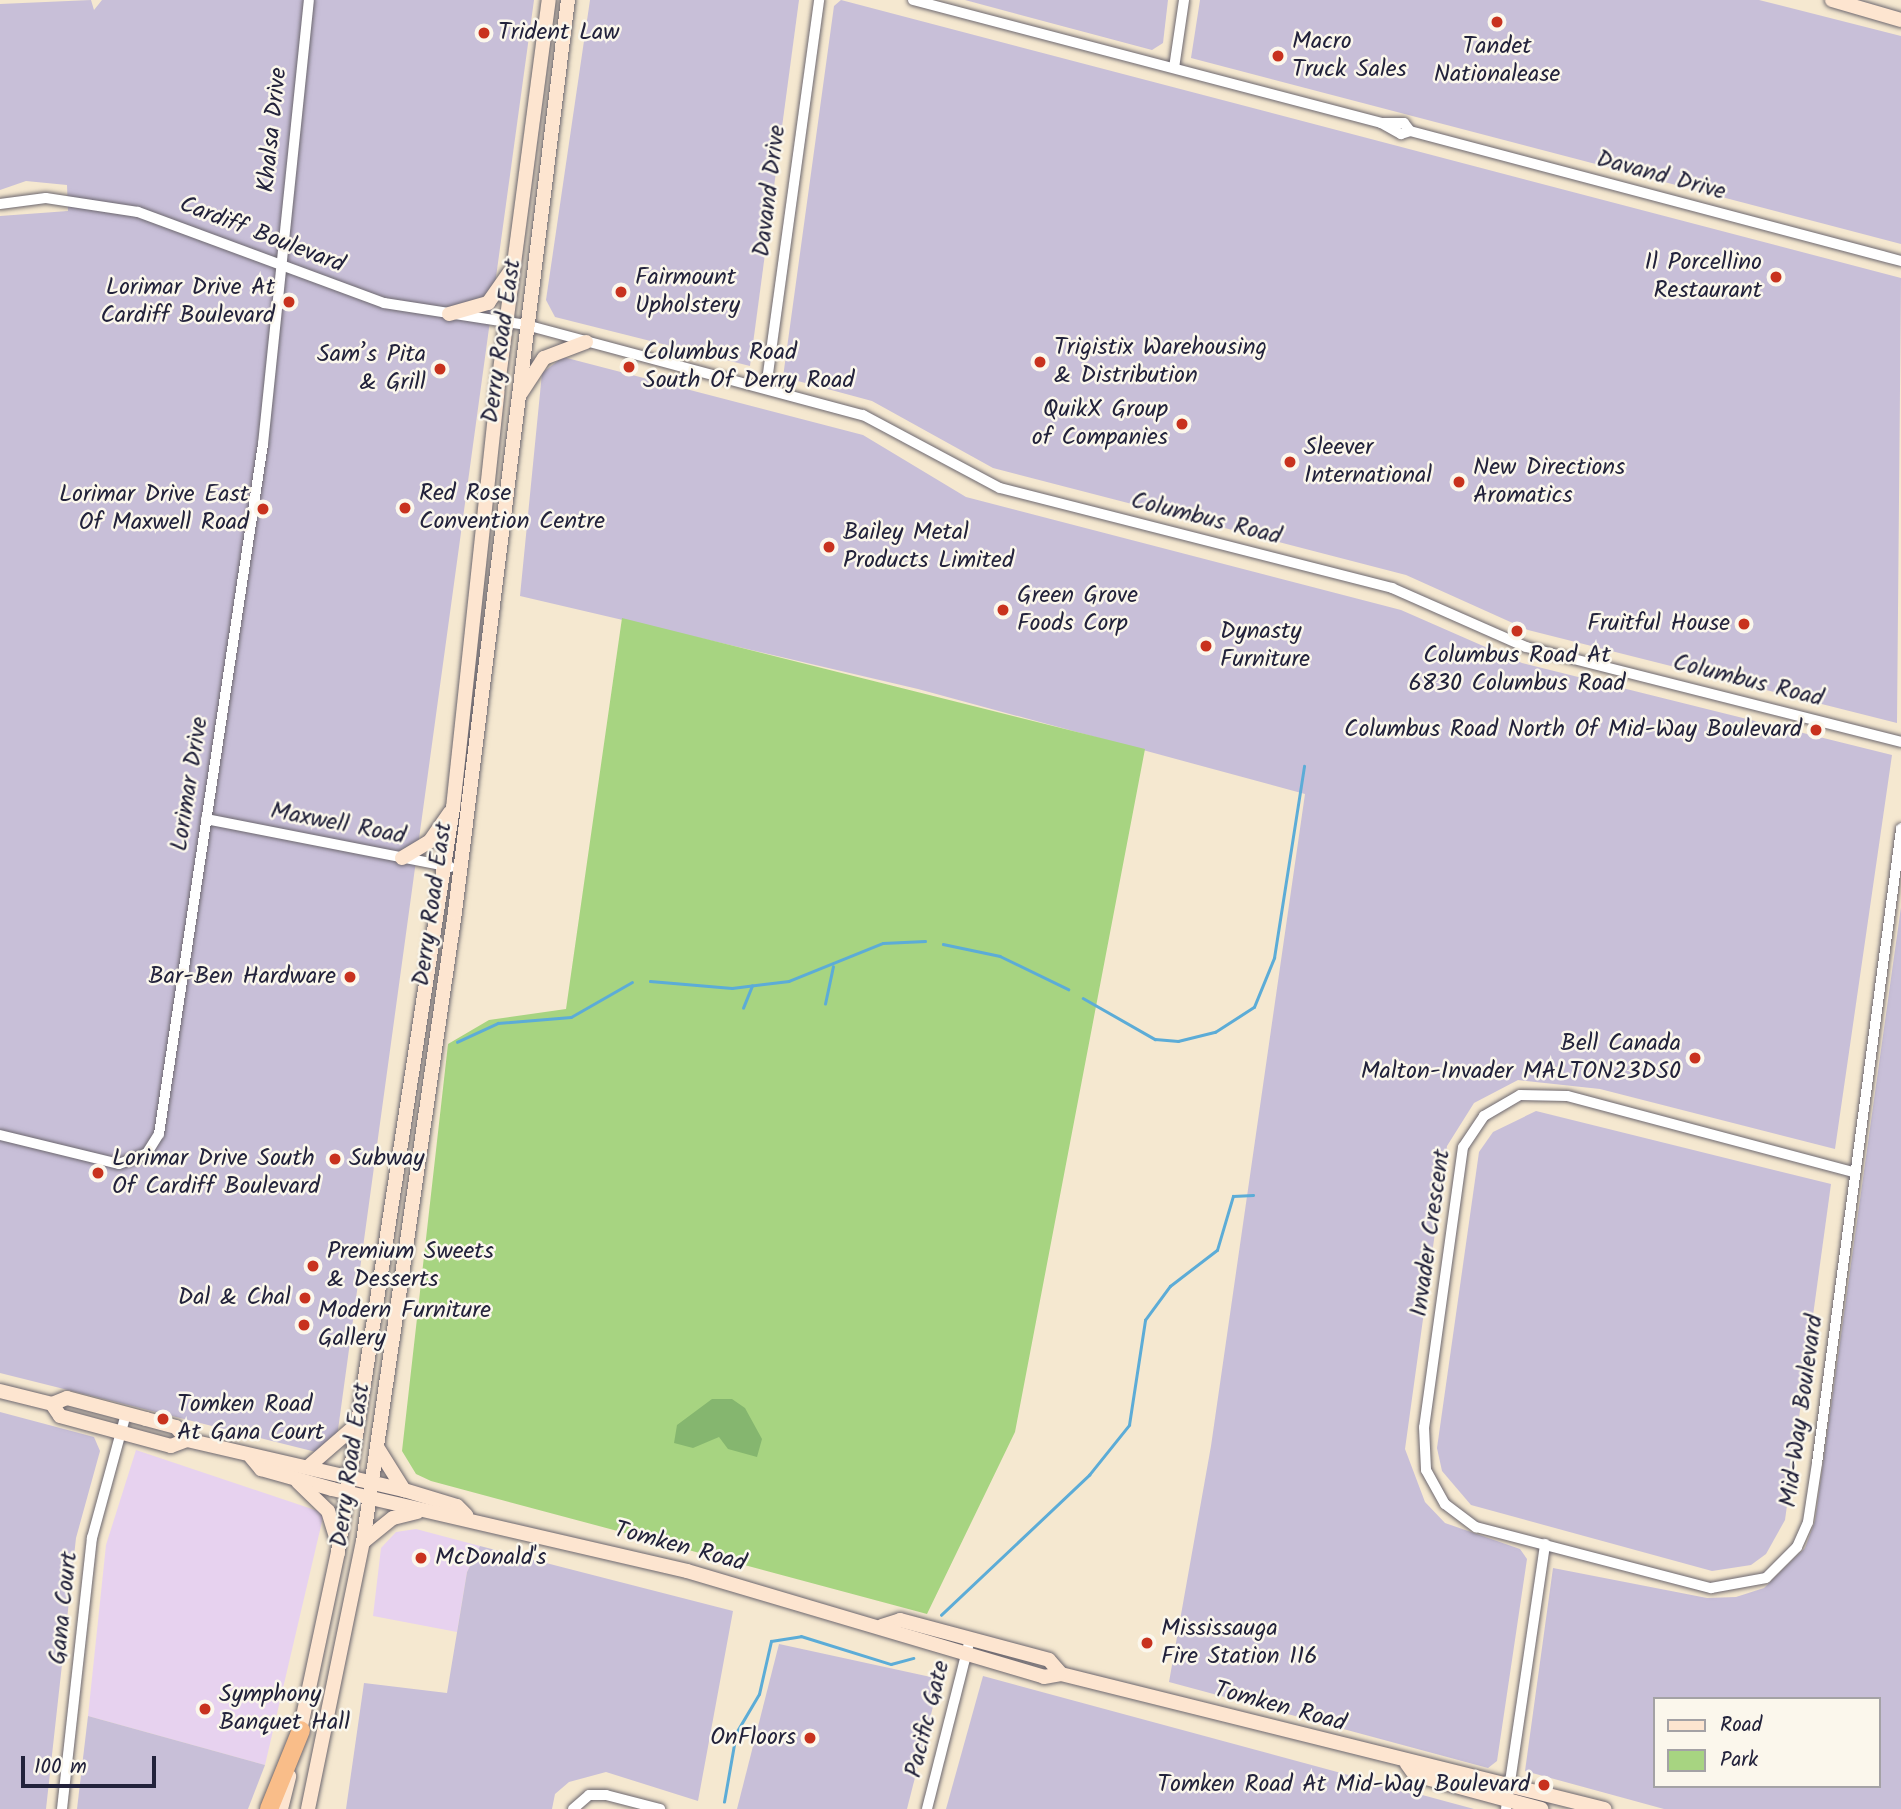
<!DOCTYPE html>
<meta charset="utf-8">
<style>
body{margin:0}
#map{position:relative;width:1901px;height:1809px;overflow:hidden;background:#f5e8d0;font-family:Kalam,sans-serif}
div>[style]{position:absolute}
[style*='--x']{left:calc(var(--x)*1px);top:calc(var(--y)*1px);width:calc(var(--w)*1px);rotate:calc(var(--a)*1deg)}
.built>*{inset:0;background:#e7d2ef}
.industrial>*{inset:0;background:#c8bfd8}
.green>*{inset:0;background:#a7d481}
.forest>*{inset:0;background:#85b66f}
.stream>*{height:2.5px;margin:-1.25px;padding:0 1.25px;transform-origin:1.25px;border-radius:1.25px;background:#5cacd7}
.roads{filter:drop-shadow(0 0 2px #6c676f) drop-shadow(0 0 2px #6c676f)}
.minor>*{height:10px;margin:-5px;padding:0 5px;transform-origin:5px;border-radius:5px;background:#fff}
.secondary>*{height:14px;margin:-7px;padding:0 7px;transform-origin:7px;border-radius:7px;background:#fde5d0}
.motorway>*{height:18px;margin:-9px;padding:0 9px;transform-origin:9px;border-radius:9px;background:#f9bd89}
.dots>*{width:19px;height:19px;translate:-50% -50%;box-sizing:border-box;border:4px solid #fbf7ec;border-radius:50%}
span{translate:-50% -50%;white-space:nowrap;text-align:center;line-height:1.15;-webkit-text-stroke:5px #fbf7ec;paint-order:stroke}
.poi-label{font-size:24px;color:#22223b}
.left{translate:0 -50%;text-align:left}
.right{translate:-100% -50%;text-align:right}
.street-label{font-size:24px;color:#22223b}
.legend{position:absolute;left:1653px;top:1697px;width:228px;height:91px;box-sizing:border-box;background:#fbf7ec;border:2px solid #a4a2a5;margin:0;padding:9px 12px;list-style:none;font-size:21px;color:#22223b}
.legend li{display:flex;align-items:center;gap:14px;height:35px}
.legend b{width:35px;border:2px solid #a4a2a5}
.scale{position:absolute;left:21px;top:1756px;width:135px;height:32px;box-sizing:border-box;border:4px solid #22223b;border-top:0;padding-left:9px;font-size:21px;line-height:24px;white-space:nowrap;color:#22223b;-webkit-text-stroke:5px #fbf7ec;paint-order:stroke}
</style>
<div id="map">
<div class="built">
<i style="clip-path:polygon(136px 1450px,324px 1513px,265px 1765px,88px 1716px,106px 1545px)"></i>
<i style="clip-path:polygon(416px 1529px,480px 1546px,467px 1572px,457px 1632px,373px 1616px,381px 1548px,396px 1532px)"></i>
</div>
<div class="industrial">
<i style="clip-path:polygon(91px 0,94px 10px,102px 0,534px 0,337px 1437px,316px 1452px,0 1373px,0 216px,68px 211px,67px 185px,26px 181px,0 190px,0 4px)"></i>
<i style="clip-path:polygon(590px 0,799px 0,750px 366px,555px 317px,546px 300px)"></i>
<i style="clip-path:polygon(841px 0,1901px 278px,1897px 723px,1528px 630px,1406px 575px,993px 468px,872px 401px,783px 377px,834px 6px)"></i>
<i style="clip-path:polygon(965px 0,1168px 0,1163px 43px,1152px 50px)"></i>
<i style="clip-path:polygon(1200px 0,1759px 0,1901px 36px,1901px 244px,1191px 58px)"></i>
<i style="clip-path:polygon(563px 357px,863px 435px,966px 497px,1401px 610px,1522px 663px,1892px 755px,1835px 1149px,1600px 1089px,1518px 1080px,1474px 1103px,1447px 1146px,1405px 1449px,1425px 1502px,1445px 1523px,1520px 1549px,1527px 1559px,1497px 1761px,1488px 1768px,1169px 1682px,1211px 1446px,1305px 794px,918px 689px,520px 596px,542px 373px)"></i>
<i style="clip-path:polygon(evenodd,1901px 907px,1901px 1809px,1664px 1809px,1525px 1771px,1553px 1568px,1707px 1598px,1736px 1597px,1764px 1588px,1805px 1548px,1815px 1521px,1901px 907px,1654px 1699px,1878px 1699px,1878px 1786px,1654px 1786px,1654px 1699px)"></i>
<i style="clip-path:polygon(1536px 1111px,1831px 1184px,1785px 1520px,1766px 1554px,1751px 1565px,1712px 1571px,1471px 1505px,1442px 1471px,1437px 1448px,1479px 1152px,1493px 1132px)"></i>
<i style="clip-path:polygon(0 1412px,94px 1437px,100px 1451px,76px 1538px,46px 1809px,0 1809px)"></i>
<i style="clip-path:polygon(480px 1546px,733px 1611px,698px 1801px,606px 1772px,569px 1782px,555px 1794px,552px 1809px,346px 1809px,364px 1683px,447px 1693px,467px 1572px)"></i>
<i style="clip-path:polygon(779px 1644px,940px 1679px,907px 1809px,737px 1809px)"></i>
<i style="clip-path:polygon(983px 1676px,1474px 1809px,946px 1809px)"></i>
<i style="clip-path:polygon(88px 1716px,265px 1765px,248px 1809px,77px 1809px)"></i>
</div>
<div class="green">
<i style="clip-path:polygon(622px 618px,1145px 749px,1015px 1432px,927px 1614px,431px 1481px,416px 1474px,402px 1451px,448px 1044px,489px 1020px,566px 1009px)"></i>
</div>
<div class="forest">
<i style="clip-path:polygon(712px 1399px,732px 1399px,745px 1408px,762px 1439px,757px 1457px,728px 1449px,719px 1437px,693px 1448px,674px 1443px,677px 1425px)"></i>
</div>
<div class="stream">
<i style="--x:943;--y:944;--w:58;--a:11.9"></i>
<i style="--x:1000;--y:956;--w:76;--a:25.9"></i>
<i style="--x:650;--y:981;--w:82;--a:4.9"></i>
<i style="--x:732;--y:988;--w:57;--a:-7"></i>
<i style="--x:789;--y:981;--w:101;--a:-22"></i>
<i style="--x:883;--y:943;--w:42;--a:-2.7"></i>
<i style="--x:1083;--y:998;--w:83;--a:29.7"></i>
<i style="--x:1155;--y:1039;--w:23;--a:5"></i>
<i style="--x:1178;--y:1041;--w:38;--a:-14"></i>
<i style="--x:1215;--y:1032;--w:46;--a:-32.7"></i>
<i style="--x:1254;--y:1007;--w:53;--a:-67.8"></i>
<i style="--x:1274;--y:958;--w:194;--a:-81.1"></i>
<i style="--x:825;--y:1004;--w:38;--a:-78"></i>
<i style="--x:743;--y:1008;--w:24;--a:-68"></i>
<i style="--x:457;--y:1042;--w:45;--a:-24.9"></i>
<i style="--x:498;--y:1023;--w:73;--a:-4.7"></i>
<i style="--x:571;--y:1017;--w:70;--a:-29.8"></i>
<i style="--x:941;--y:1615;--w:204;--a:-43.4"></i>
<i style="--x:1089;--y:1475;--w:64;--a:-51.3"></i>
<i style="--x:1129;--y:1425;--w:106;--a:-81.3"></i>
<i style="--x:1145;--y:1320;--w:42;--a:-53.7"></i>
<i style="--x:1170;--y:1286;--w:59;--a:-37.5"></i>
<i style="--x:1217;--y:1250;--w:56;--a:-73.5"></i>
<i style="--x:1233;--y:1196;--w:20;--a:-3"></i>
<i style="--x:724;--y:1802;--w:70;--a:-80.1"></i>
<i style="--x:736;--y:1733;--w:45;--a:-59.5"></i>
<i style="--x:759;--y:1694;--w:54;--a:-77.2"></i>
<i style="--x:771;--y:1641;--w:30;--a:-9"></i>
<i style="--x:801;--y:1636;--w:94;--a:17.3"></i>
<i style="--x:891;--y:1664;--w:23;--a:-15"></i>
</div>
<div class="roads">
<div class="minor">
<i style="--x:913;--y:0;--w:484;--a:14.7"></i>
<i style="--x:1381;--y:123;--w:23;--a:0"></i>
<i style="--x:1404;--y:123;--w:10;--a:53"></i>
<i style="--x:1410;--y:131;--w:508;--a:14.83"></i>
<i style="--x:1174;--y:68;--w:69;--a:-81.6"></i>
<i style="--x:1381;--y:123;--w:23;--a:29"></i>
<i style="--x:1401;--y:134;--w:9;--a:-18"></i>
<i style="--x:0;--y:204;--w:46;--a:-7.4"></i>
<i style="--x:46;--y:198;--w:93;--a:8.7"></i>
<i style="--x:138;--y:212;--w:262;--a:20.3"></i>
<i style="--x:384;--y:303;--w:144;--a:8.8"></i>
<i style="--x:526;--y:325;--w:349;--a:15"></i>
<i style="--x:863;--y:415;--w:155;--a:28.1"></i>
<i style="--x:1000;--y:488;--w:405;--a:14.3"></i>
<i style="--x:1392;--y:588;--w:146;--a:23.8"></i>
<i style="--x:1526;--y:647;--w:387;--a:14.2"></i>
<i style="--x:766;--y:388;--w:392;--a:-82.2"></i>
<i style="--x:206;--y:819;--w:249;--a:11.1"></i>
<i style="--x:0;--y:1135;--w:122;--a:13.7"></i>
<i style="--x:119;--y:1164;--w:30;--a:-21"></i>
<i style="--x:147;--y:1153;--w:22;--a:-58"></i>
<i style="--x:159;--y:1134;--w:698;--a:-81.43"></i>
<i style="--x:263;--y:444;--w:446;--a:-84.1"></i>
<i style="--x:1853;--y:1172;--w:296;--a:-165.1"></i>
<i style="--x:1567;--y:1096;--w:47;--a:-178.8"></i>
<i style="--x:1520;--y:1095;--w:42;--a:149.7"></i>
<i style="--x:1484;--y:1116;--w:37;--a:124"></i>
<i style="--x:1463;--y:1147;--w:283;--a:97.9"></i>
<i style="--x:1424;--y:1427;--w:43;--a:87.3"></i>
<i style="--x:1426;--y:1470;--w:39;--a:61"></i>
<i style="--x:1445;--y:1504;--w:39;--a:37"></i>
<i style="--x:1476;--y:1527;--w:243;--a:14.6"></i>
<i style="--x:1711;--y:1588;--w:56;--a:-10.3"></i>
<i style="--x:1766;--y:1578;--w:44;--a:-45"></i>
<i style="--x:1797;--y:1547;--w:27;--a:-66"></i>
<i style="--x:1808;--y:1522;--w:60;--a:-81.3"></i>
<i style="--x:1817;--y:1463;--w:640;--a:-82.45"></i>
<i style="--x:62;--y:1809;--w:273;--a:-83.7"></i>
<i style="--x:92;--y:1538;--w:129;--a:-74.7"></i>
<i style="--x:573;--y:1809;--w:21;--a:-41"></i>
<i style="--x:589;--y:1795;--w:17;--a:0"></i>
<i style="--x:606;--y:1795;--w:56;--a:14.5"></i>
<i style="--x:927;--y:1809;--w:175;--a:-75.8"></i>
<i style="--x:1506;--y:1809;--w:268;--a:-81.6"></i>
</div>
<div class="secondary">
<i style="--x:1832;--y:0;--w:72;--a:16.2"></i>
<i style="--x:449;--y:314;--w:41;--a:-15.8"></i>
<i style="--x:488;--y:303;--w:37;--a:-55"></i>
<i style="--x:521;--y:393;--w:42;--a:-56.7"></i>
<i style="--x:544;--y:358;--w:45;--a:-20.9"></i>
<i style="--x:402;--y:858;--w:33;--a:-31"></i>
<i style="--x:430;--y:841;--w:35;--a:-55"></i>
<i style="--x:0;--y:1391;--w:54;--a:14"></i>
<i style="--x:52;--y:1404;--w:16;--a:-22"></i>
<i style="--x:67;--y:1398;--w:82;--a:14.9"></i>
<i style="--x:146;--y:1419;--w:31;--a:15"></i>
<i style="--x:176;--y:1427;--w:17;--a:50"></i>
<i style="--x:187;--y:1440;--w:223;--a:13"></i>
<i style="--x:404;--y:1490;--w:55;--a:16.8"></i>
<i style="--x:457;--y:1506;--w:13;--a:45"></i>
<i style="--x:52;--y:1404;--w:14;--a:56"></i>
<i style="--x:60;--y:1416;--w:115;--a:15.1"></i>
<i style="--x:171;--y:1446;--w:17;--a:-21"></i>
<i style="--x:377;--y:1447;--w:51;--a:57.9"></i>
<i style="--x:251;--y:1457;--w:16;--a:50"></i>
<i style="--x:261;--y:1469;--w:74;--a:15.7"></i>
<i style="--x:332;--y:1489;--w:364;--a:13"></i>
<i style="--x:687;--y:1571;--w:372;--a:16.5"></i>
<i style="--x:1044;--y:1677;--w:17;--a:-10"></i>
<i style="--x:1061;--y:1674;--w:560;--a:13.96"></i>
<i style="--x:309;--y:1466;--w:61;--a:-41"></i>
<i style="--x:298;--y:1482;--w:42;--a:44"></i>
<i style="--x:328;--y:1511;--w:28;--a:73"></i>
<i style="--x:363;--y:1542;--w:38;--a:-39"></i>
<i style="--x:393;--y:1518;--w:25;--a:-14"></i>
<i style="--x:882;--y:1626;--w:19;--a:-18"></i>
<i style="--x:900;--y:1620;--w:154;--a:15"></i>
<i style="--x:1049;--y:1660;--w:18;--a:49"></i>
<i style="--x:298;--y:1740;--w:192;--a:-78"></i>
<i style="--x:338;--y:1552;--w:753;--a:-81.21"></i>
<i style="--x:453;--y:808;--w:417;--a:-83.9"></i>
<i style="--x:497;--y:393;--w:396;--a:-82.5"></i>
<i style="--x:1407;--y:1764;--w:14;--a:54"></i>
<i style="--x:1415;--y:1775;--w:131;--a:15.1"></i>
<i style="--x:281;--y:1809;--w:34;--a:-76"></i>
<i style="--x:308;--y:1809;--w:273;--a:-78.4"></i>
<i style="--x:363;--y:1542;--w:637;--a:-81.69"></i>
<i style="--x:455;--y:912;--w:919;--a:-82.94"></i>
</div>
<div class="motorway">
<i style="--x:269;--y:1809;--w:85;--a:-67.9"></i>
</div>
</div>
<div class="dots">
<i style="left:1497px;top:22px;background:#c8321e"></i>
<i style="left:484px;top:33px;background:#c8321e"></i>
<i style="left:1278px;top:56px;background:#c8321e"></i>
<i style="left:1776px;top:277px;background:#c8321e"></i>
<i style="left:621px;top:292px;background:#c8321e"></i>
<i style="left:289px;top:302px;background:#c8321e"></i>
<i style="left:1040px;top:362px;background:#c8321e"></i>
<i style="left:629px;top:367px;background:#c8321e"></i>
<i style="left:440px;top:369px;background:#c8321e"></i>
<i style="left:1182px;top:424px;background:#c8321e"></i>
<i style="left:1290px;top:462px;background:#c8321e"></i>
<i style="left:1459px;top:482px;background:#c8321e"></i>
<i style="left:405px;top:508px;background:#c8321e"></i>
<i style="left:263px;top:509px;background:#c8321e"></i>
<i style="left:829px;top:547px;background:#c8321e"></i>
<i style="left:1003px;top:610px;background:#c8321e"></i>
<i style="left:1744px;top:624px;background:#c8321e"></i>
<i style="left:1517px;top:631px;background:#c8321e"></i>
<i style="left:1206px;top:646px;background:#c8321e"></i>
<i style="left:1816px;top:730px;background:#c8321e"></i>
<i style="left:350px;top:977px;background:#c8321e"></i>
<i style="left:1695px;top:1058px;background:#c8321e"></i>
<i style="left:335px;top:1159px;background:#c8321e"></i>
<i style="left:98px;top:1173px;background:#c8321e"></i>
<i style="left:313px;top:1266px;background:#c8321e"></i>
<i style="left:305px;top:1298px;background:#c8321e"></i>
<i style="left:304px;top:1325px;background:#c8321e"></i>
<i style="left:163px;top:1419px;background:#c8321e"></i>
<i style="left:421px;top:1558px;background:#c8321e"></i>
<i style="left:1147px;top:1643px;background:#c8321e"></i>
<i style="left:205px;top:1709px;background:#c8321e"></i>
<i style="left:810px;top:1738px;background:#c8321e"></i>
<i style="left:1544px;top:1785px;background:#c8321e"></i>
</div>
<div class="poi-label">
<span class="left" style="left:498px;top:33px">Trident Law</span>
<span class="left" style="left:1292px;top:56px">Macro<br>Truck Sales</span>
<span style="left:1497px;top:61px">Tandet<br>Nationalease</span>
<span class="right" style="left:1762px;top:277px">Il Porcellino<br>Restaurant</span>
<span class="left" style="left:635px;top:292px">Fairmount<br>Upholstery</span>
<span class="right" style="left:275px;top:302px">Lorimar Drive At<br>Cardiff Boulevard</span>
<span class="left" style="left:1054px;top:362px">Trigistix Warehousing<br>&amp; Distribution</span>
<span class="left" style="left:643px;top:367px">Columbus Road<br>South Of Derry Road</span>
<span class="right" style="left:426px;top:369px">Sam’s Pita<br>&amp; Grill</span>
<span class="right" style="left:1168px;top:424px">QuikX Group<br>of Companies</span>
<span class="left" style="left:1304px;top:462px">Sleever<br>International</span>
<span class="left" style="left:1473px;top:482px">New Directions<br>Aromatics</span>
<span class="left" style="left:419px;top:508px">Red Rose<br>Convention Centre</span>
<span class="right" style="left:249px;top:509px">Lorimar Drive East<br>Of Maxwell Road</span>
<span class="left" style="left:843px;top:547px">Bailey Metal<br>Products Limited</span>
<span class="left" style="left:1017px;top:610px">Green Grove<br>Foods Corp</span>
<span class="right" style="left:1730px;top:624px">Fruitful House</span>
<span class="left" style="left:1220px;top:646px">Dynasty<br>Furniture</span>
<span style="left:1517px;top:670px">Columbus Road At<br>6830 Columbus Road</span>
<span class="right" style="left:1802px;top:730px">Columbus Road North Of Mid-Way Boulevard</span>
<span class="right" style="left:336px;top:977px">Bar-Ben Hardware</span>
<span class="right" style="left:1681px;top:1058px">Bell Canada<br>Malton-Invader MALTON23DS0</span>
<span class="left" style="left:112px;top:1173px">Lorimar Drive South<br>Of Cardiff Boulevard</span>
<span class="left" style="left:349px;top:1159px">Subway</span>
<span class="left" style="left:327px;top:1266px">Premium Sweets<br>&amp; Desserts</span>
<span class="right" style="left:291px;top:1298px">Dal &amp; Chal</span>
<span class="left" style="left:318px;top:1325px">Modern Furniture<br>Gallery</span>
<span class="left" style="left:177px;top:1419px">Tomken Road<br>At Gana Court</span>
<span class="left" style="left:435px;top:1558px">McDonald's</span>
<span class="left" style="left:1161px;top:1643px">Mississauga<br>Fire Station 116</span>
<span class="left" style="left:219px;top:1709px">Symphony<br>Banquet Hall</span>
<span class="right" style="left:796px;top:1738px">OnFloors</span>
<span class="right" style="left:1530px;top:1785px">Tomken Road At Mid-Way Boulevard</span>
</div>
<div class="street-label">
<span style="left:273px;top:130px;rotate:-84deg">Khalsa Drive</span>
<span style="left:1661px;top:176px;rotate:15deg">Davand Drive</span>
<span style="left:770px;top:191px;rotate:-83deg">Davand Drive</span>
<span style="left:262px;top:235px;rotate:21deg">Cardiff Boulevard</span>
<span style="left:502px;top:341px;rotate:-82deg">Derry Road East</span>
<span style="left:1206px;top:519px;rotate:14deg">Columbus Road</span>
<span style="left:1748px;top:681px;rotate:14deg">Columbus Road</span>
<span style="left:190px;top:784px;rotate:-81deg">Lorimar Drive</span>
<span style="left:338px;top:824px;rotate:11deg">Maxwell Road</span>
<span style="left:433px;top:904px;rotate:-82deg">Derry Road East</span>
<span style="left:1431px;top:1233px;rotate:-82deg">Invader Crescent</span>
<span style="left:1802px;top:1411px;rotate:-82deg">Mid-Way Boulevard</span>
<span style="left:351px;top:1465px;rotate:-82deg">Derry Road East</span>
<span style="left:680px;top:1547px;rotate:15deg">Tomken Road</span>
<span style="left:64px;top:1608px;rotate:-84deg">Gana Court</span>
<span style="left:1280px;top:1707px;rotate:15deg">Tomken Road</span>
<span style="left:928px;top:1719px;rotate:-76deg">Pacific Gate</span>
</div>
<ul class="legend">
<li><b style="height:9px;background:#fde5d0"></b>Road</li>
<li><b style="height:19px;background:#a7d481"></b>Park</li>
</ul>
<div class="scale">100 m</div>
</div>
